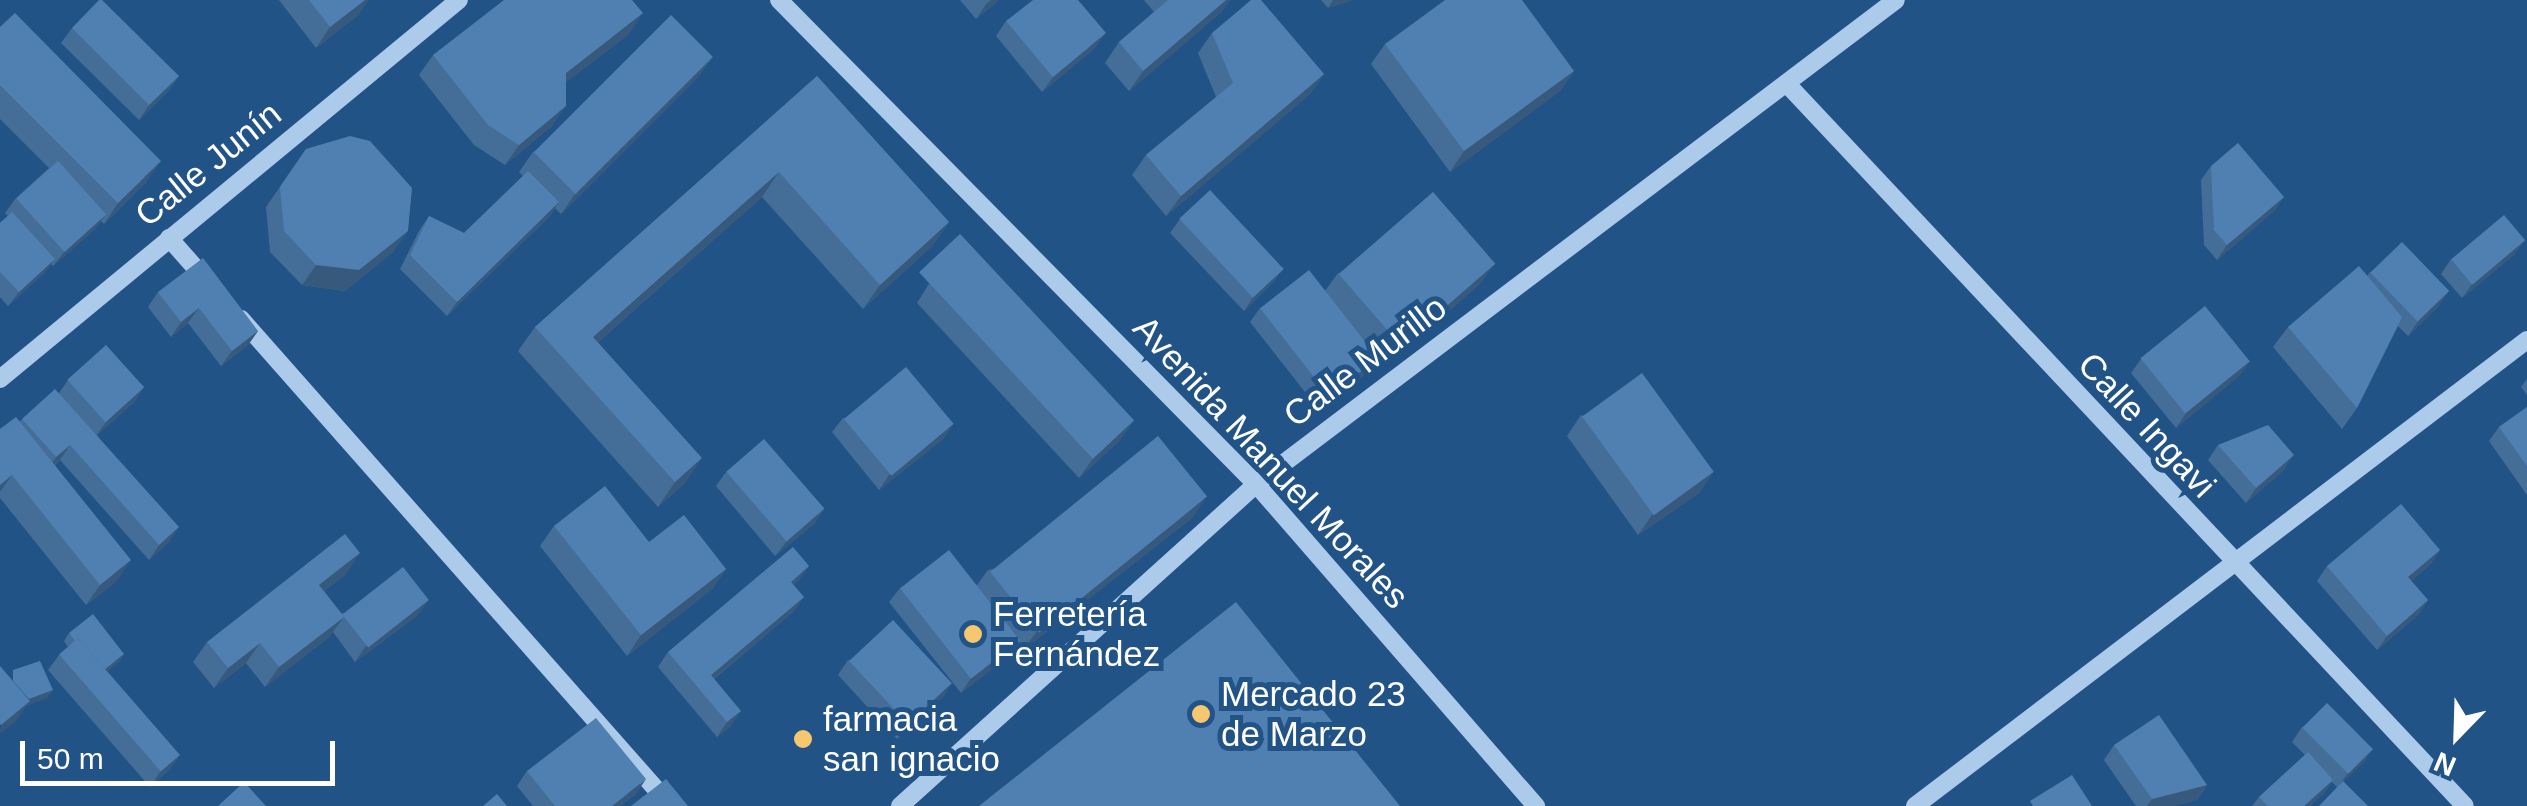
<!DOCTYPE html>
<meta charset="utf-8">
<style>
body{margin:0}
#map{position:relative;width:2527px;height:806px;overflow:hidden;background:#225387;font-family:Arial,sans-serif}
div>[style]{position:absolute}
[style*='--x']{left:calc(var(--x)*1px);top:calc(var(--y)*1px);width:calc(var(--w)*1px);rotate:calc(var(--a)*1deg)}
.minor>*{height:18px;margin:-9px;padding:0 9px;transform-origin:9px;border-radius:9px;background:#accbea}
.wall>*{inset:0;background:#446e98}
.shaded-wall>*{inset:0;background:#375a7c}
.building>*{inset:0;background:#4f80b1;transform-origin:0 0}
.dots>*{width:28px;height:28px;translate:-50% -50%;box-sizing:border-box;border:5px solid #225387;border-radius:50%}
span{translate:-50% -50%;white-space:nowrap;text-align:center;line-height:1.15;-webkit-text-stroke:10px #225387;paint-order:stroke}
.street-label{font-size:35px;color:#fff}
.poi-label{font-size:35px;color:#fff}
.left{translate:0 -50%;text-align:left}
.north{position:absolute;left:2407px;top:686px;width:100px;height:100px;-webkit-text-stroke:8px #225387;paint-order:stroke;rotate:203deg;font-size:28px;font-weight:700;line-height:40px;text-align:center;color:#fff}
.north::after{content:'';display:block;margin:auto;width:35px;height:45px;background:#fff;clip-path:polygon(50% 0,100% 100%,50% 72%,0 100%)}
.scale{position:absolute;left:20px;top:741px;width:315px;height:45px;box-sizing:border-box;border:5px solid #fff;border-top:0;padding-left:12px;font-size:30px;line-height:35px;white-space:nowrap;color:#fff;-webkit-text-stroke:8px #225387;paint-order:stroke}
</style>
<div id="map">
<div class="minor">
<i style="--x:779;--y:0;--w:680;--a:45.42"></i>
<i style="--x:1256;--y:484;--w:427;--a:49"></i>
<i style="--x:1787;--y:84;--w:990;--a:46.8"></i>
<i style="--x:169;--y:238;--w:57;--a:48.5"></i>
<i style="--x:241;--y:319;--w:650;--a:48.56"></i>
<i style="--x:0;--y:379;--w:595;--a:-39.55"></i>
<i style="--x:900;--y:806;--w:480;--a:-42.1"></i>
<i style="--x:1256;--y:484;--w:802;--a:-37.1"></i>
<i style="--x:1915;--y:806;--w:769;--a:-37.29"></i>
</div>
<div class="wall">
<i style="clip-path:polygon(279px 0,368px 0,358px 15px,316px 48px)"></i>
<i style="clip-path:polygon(960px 0,999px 0,976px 19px)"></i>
<i style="clip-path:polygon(1144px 0,1230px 0,1221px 12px,1129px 91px,1105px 63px,1119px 42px,1154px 12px)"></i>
<i style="clip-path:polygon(1321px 0,1352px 0,1328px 8px)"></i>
<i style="clip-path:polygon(1006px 21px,1095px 48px,1042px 92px,996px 36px)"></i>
<i style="clip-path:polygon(0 27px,147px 181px,104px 224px,101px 221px,95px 229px,53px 266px,51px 264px,44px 273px,8px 306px,0 297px,0 223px,8px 216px,5px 213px,16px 198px,49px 168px,0 119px)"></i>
<i style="clip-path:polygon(72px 28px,179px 76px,169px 90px,139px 120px,61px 43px)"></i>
<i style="clip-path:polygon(1212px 33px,1324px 74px,1310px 94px,1166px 216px,1132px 175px,1146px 155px,1216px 97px,1198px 53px)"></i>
<i style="clip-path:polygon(629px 34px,566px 82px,552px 126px,505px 165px,474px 145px,419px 75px,433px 55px)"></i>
<i style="clip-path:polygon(1385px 44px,1574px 71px,1560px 91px,1450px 172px,1371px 64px)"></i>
<i style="clip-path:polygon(713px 57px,698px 77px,561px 214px,555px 208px,549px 217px,447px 316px,400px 269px,419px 231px,429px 216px,464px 233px,523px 176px,519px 172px,533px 152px)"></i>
<i style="clip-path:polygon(817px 76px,949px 222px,932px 246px,863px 309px,762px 197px,598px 342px,685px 483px,658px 507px,518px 351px,535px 327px)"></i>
<i style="clip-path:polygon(306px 149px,394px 251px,345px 291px,302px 285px,270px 252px,266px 207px)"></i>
<i style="clip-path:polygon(2211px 166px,2284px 197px,2274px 211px,2217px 260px,2204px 245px,2201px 180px)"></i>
<i style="clip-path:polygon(1180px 219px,1284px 268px,1273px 282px,1244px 311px,1170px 233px)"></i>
<i style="clip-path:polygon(960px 234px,1134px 420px,1120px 440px,1079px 478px,917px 303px)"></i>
<i style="clip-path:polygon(2515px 254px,2462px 298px,2441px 274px,2451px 259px)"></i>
<i style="clip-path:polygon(2370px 272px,2439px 306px,2408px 336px,2398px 326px,2357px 408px,2342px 429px,2273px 347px,2288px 327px,2367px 276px)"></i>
<i style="clip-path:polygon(1338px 273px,1480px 284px,1385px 366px,1372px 349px,1378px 358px,1368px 372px,1319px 410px,1250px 322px,1260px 308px,1325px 291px)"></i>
<i style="clip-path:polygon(158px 292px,258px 331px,248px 345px,221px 366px,188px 323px,171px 337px,148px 307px)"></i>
<i style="clip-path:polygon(2141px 359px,2250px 361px,2239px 376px,2176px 428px,2131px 373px)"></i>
<i style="clip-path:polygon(2527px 379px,2527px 395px,2521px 387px)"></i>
<i style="clip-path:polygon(68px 380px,144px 387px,134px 402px,97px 435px,169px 542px,149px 560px,60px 460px,55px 465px,117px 581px,86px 605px,0 498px,0 429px,20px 421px,59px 393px)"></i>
<i style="clip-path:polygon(2527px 407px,2527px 495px,2489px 441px,2499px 427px)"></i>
<i style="clip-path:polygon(1581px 415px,1713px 472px,1699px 493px,1638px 535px,1567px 436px)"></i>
<i style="clip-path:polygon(843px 418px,953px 424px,943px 439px,879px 490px,832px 432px)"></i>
<i style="clip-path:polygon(2218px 445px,2284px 470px,2246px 503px,2208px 460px)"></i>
<i style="clip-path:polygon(726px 472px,824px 509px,814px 524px,775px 556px,716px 486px)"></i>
<i style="clip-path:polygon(1193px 517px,1022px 651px,1017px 645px,1010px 655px,961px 693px,889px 602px,900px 588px,977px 585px,988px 570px)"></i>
<i style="clip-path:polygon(554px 526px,649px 542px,726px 569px,712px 589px,627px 656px,540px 546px)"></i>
<i style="clip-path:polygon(2440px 550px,2430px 565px,2411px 581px,2428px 600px,2418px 615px,2377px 650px,2317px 581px,2327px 566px)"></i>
<i style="clip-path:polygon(809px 566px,793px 585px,804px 597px,793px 612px,714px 679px,731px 726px,717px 737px,658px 667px,668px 652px)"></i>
<i style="clip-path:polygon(346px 574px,324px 591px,341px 613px,418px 615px,355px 662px,333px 632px,329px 637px,265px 687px,246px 663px,214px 688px,193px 662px,207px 642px)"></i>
<i style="clip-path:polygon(69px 633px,119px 662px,107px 671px,180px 755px,169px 770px,150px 787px,48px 670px,59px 655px,68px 647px,64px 641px)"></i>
<i style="clip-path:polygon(848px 660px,952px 683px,942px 698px,897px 739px,838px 675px)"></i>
<i style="clip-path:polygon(2302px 727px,2373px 749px,2362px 764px,2337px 787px,2332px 782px,2323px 794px,2310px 806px,2252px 806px,2259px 797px,2305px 755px,2292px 742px)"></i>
<i style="clip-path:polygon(2114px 745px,2207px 785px,2197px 800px,2173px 806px,2136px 806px,2104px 760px)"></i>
<i style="clip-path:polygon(527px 771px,636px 794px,620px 806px,533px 806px,517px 786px)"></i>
</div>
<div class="shaded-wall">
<i style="clip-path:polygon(365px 0,368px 0,358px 15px,316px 48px,330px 27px)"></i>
<i style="clip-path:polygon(991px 0,999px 0,976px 19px,986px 4px)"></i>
<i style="clip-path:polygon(1226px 0,1230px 0,1221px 12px,1129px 91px,1143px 71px)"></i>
<i style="clip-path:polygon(1333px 0,1352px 0,1328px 8px)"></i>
<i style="clip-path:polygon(643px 13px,629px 34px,552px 93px,566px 73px)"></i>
<i style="clip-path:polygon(1106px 33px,1095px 48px,1042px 92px,1053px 77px)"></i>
<i style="clip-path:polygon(713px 57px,698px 77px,561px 214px,575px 194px)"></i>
<i style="clip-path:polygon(1574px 71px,1560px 91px,1450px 172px,1464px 151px)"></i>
<i style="clip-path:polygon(1324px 74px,1310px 94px,1166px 216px,1181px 196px)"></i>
<i style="clip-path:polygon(179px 76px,169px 90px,139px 120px,149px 105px)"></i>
<i style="clip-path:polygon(566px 106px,552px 126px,505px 165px,519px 145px)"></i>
<i style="clip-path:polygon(161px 161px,147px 181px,104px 224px,118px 203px)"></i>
<i style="clip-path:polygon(779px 172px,762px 197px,576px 361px,593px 337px)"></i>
<i style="clip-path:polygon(2284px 197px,2274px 211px,2217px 260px,2227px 245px)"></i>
<i style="clip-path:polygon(559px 202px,549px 217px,447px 316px,457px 302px)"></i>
<i style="clip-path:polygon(106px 214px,95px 229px,53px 266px,64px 252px)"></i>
<i style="clip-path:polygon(949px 222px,932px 246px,863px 309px,880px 285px)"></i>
<i style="clip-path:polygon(408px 231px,394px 251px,345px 291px,302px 285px,316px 265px)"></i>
<i style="clip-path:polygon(2525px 240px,2515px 254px,2462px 298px,2472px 284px)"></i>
<i style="clip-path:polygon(55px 259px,44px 273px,8px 306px,19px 292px)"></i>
<i style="clip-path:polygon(1495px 264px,1480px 284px,1385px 366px,1400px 345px)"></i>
<i style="clip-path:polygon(1284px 268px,1273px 282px,1244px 311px,1254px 296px)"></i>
<i style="clip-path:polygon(2449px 291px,2439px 306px,2408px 336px,2418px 321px)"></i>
<i style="clip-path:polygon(199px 308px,188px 323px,171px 337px,181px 322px)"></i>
<i style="clip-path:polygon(258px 331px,248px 345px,221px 366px,232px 351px)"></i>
<i style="clip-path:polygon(1378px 358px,1368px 372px,1319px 410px,1329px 395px)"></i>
<i style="clip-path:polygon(2250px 361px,2239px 376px,2176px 428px,2186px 413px)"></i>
<i style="clip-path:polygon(144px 387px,134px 402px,96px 436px,106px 422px)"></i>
<i style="clip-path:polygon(1134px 420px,1120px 440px,1079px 478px,1094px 457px)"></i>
<i style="clip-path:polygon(953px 424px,943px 439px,879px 490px,889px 475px)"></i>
<i style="clip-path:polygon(70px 445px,60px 460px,46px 472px,56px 457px)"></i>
<i style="clip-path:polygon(2294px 455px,2284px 470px,2246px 503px,2256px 488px)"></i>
<i style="clip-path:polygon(702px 458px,685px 483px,658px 507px,675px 482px)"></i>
<i style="clip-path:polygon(1713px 472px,1699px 493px,1638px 535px,1652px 515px)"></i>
<i style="clip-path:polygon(12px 475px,0 492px,0 485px)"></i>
<i style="clip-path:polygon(1207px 497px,1193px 517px,1022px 651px,1037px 631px)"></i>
<i style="clip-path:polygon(824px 509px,814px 524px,775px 556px,786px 542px)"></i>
<i style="clip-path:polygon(179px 527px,169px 542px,149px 560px,159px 545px)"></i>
<i style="clip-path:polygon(2440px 550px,2430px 565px,2398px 592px,2408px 577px)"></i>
<i style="clip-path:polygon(360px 553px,346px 574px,305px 605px,319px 585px)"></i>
<i style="clip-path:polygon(131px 560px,117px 581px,86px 605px,100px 585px)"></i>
<i style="clip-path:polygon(809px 566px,799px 581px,780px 596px,791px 582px)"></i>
<i style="clip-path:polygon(726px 569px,712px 589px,627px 656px,641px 635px)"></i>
<i style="clip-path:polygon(804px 597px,793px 612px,700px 690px,711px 675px)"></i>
<i style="clip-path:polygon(429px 600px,418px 615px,355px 662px,365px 647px)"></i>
<i style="clip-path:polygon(2428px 600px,2418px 615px,2377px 650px,2387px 636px)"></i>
<i style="clip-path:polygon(344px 617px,329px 637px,265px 687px,279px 667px)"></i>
<i style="clip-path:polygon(1020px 640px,1010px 655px,961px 693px,971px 678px)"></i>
<i style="clip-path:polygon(260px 643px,246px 663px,214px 688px,228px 668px)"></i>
<i style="clip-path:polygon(124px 654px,119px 662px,96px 681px,101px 673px)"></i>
<i style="clip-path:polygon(952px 683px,942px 698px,897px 739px,907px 725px)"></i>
<i style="clip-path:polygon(53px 690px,47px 698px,26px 706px,16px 721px,0 734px,1px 725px,23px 702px)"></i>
<i style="clip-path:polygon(741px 711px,731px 726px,717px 737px,727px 722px)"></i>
<i style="clip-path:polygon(2373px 749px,2362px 764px,2337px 788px,2348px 773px)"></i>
<i style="clip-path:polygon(180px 755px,169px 770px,150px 787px,160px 772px)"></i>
<i style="clip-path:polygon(646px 779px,636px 794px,620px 806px,612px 806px)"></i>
<i style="clip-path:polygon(2333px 780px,2323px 794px,2310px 806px,2304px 806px)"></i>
<i style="clip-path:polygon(2207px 785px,2197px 800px,2173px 806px,2147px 806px,2152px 799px)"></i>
</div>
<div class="building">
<i style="clip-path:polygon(99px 0,102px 0,179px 76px,149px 105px,72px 28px)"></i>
<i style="clip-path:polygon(309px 0,365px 0,330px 27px)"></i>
<i style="clip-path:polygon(504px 0,632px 0,643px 13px,566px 73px,566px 106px,519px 145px,488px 125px,433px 55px)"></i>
<i style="clip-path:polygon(1033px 0,1078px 0,1106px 33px,1053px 77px,1006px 21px)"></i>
<i style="clip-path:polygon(1168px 0,1226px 0,1143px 71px,1119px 42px)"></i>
<i style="clip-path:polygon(1251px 0,1261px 0,1324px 74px,1181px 196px,1146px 155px,1233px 83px,1212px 33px)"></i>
<i style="clip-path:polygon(1445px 0,1522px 0,1574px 71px,1464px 151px,1385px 44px)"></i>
<i style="clip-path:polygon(15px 13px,161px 161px,118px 203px,0 85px,0 27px)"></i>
<i style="left:671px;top:15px;width:59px;height:194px;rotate:45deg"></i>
<i style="clip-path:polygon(817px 76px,949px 222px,880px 285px,779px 172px,593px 337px,702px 458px,675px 482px,535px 327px)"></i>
<i style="clip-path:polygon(350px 136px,370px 141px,412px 188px,408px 231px,359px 270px,316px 265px,284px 231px,280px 187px,306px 149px)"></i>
<i style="clip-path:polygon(2238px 143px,2284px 197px,2227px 245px,2214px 230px,2211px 166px)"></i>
<i style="left:58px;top:161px;width:72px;height:56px;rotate:48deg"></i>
<i style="clip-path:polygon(528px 171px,559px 202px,457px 302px,410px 255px,429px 216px,464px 233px)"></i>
<i style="left:1210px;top:190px;width:108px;height:42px;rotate:47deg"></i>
<i style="left:1433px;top:192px;width:95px;height:125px;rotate:49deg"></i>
<i style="clip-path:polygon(12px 212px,55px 259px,19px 292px,0 272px,0 223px)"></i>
<i style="left:2504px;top:215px;width:33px;height:69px;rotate:50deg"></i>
<i style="left:960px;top:234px;width:255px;height:56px;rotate:47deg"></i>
<i style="left:2402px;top:242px;width:68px;height:44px;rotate:46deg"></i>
<i style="clip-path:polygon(203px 258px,258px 331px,232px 351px,199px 308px,181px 322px,158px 292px)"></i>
<i style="clip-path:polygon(2359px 266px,2402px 317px,2357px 408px,2288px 327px)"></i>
<i style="left:1309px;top:270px;width:112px;height:62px;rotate:52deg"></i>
<i style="left:2205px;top:306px;width:71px;height:83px;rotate:51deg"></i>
<i style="left:106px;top:345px;width:57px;height:52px;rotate:48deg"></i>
<i style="left:906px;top:367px;width:74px;height:81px;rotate:50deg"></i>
<i style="left:1642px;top:373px;width:122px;height:74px;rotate:54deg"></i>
<i style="clip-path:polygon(55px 389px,179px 527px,159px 545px,70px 445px,56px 457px,22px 419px)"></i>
<i style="clip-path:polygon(2527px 407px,2527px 466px,2499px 427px)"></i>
<i style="clip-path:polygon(16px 417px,131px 560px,100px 585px,12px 475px,0 485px,0 429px)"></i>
<i style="clip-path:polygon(2268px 425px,2294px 455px,2256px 488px,2218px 445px)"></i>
<i style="left:1158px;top:436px;width:78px;height:216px;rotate:51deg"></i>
<i style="left:764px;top:439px;width:92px;height:50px;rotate:49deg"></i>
<i style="clip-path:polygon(605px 486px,649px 542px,684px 515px,726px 569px,641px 635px,554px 526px)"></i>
<i style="clip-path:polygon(2401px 504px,2440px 550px,2408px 577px,2428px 600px,2387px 636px,2327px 566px)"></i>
<i style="clip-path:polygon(345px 534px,360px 553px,319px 585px,344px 617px,279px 667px,260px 643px,228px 668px,207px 642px)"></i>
<i style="clip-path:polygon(793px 547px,809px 566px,791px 582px,804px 597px,711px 675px,741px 711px,727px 722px,668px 652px)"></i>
<i style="left:949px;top:550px;width:115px;height:62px;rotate:52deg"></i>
<i style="left:403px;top:567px;width:42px;height:77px;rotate:52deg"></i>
<i style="clip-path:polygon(1236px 602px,1400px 806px,979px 806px)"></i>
<i style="clip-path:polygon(93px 614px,124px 654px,105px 669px,78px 638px,75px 641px,69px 633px)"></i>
<i style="left:893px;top:620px;width:86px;height:60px;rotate:47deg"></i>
<i style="left:78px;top:638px;width:155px;height:25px;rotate:49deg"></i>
<i style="clip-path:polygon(40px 661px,53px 690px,29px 699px,13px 681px,13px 670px)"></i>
<i style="clip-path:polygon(0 666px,30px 701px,1px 725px,0 724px)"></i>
<i style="left:2327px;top:703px;width:65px;height:35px;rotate:45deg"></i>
<i style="clip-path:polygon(2159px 715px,2207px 785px,2152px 799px,2114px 745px)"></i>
<i style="clip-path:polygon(596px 718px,646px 779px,612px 806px,555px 806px,527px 771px)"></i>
<i style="clip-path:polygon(2308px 752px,2333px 780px,2304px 806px,2268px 806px,2259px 797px)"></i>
<i style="clip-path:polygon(2072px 775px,2092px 806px,2033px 806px,2030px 801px)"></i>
<i style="clip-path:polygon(666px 779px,688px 806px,631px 806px)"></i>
<i style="clip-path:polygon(2343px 781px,2368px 806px,2319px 806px)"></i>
<i style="clip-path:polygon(244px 782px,266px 806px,218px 806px)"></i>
<i style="clip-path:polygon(497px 794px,507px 806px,483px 806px)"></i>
</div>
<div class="dots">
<i style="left:973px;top:634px;background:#f6c76e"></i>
<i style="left:1201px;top:714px;background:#f6c76e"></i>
<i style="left:803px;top:739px;background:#f6c76e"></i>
</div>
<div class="street-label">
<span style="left:208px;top:164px;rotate:-39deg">Calle Junín</span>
<span style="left:1365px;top:361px;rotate:-37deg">Calle Murillo</span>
<span style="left:2147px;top:425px;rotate:47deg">Calle Ingavi</span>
<span style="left:1271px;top:462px;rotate:47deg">Avenida Manuel Morales</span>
</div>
<div class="poi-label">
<span class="left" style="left:993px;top:634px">Ferretería<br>Fernández</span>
<span class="left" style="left:1221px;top:714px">Mercado 23<br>de Marzo</span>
<span class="left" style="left:823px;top:739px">farmacia<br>san ignacio</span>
</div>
<div class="north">N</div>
<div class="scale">50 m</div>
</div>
